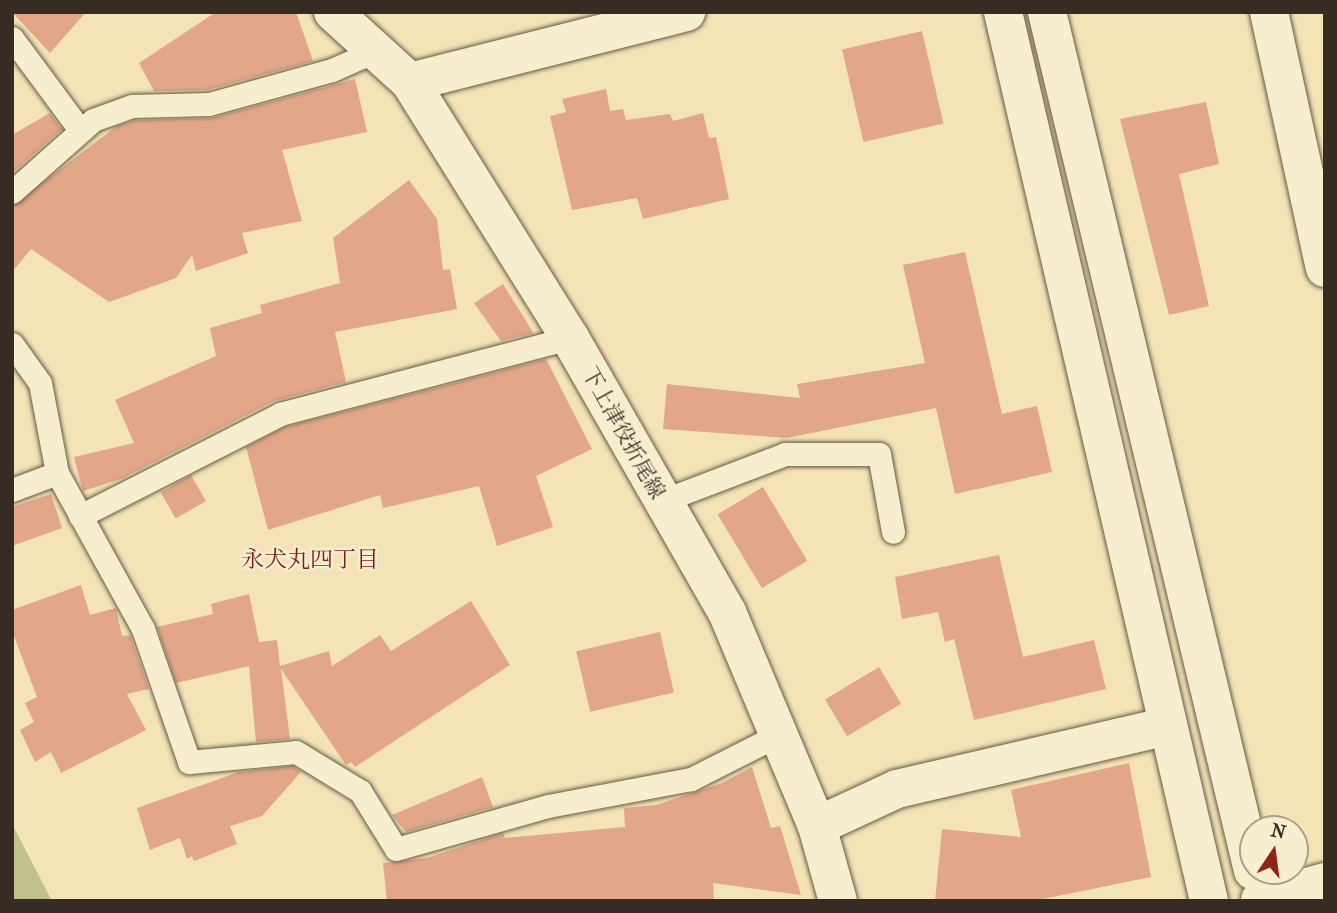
<!DOCTYPE html>
<meta charset="utf-8">
<style>
body{margin:0}
#map{position:relative;width:1337px;height:913px;overflow:hidden;background:#f3e3b5;font-family:"IM FELL French Canon","Noto Serif JP",serif}
div>[style]{position:absolute}
[style*='--x']{left:calc(var(--x)*1px);top:calc(var(--y)*1px);width:calc(var(--w)*1px);rotate:calc(var(--a)*1deg)}
.green>*{inset:0;background:#c1c289}
.building>*{inset:0;background:#e1a788;transform-origin:0 0}
.roads{filter:drop-shadow(0 0 2px #665a48) drop-shadow(0 0 2px #665a48)}
.lane>*{height:23px;margin:-11.5px;padding:0 11.5px;transform-origin:11.5px;border-radius:11.5px;background:#f7edcf}
.street>*{height:38px;margin:-19px;padding:0 19px;transform-origin:19px;border-radius:19px;background:#f7edcf}
.secondary>*{height:38px;margin:-19px;padding:0 19px;transform-origin:19px;border-radius:19px;background:#f7edcf}
span{translate:-50% -50%;white-space:nowrap;text-align:center;line-height:1.15;-webkit-text-stroke:5px #f7edcf;paint-order:stroke}
.street-label{font-size:21px;color:#372c24}
.neighbourhood-label{font-size:23px;color:#7a1f14}
.frame{position:absolute;inset:0;border:14px solid #372c24;pointer-events:none}
.north{position:absolute;left:1239px;top:815px;width:70px;height:70px;box-sizing:border-box;background:#f7edcf;border:2px solid #aaa08b;border-radius:50%;rotate:13deg;font-size:19px;font-weight:700;line-height:28px;text-align:center;color:#372c24}
.north::after{content:'';display:block;margin:auto;width:24px;height:32px;background:#8f2418;clip-path:polygon(50% 0,100% 100%,50% 72%,0 100%)}
</style>
<div id="map">
<div class="green">
<i style="clip-path:polygon(12px 824px,52px 901px,12px 901px)"></i>
</div>
<div class="building">
<i style="clip-path:polygon(12px 12px,86px 12px,50px 53px)"></i>
<i style="clip-path:polygon(216px 12px,296px 12px,313px 61px,207px 90px,154px 91px,139px 63px)"></i>
<i style="left:922px;top:31px;width:95px;height:82px;rotate:77deg"></i>
<i style="clip-path:polygon(355px 79px,367px 132px,282px 150px,302px 221px,242px 233px,248px 253px,196px 271px,192px 255px,176px 278px,109px 302px,31px 249px,12px 272px,12px 206px,117px 126px,135px 120px,212px 118px)"></i>
<i style="clip-path:polygon(606px 89px,610px 111px,623px 109px,626px 120px,670px 114px,673px 121px,703px 113px,709px 138px,716px 137px,729px 199px,643px 219px,637px 198px,572px 210px,550px 116px,566px 112px,562px 99px)"></i>
<i style="clip-path:polygon(1206px 102px,1219px 164px,1179px 174px,1209px 306px,1169px 315px,1120px 119px)"></i>
<i style="clip-path:polygon(50px 113px,62px 129px,12px 173px,12px 135px)"></i>
<i style="clip-path:polygon(409px 180px,437px 219px,443px 270px,450px 269px,457px 309px,335px 332px,346px 382px,274px 401px,121px 479px,83px 491px,74px 457px,134px 443px,115px 400px,216px 356px,210px 328px,262px 313px,260px 305px,340px 283px,333px 238px)"></i>
<i style="clip-path:polygon(965px 252px,1002px 414px,1037px 406px,1052px 472px,955px 494px,936px 408px,787px 438px,663px 429px,667px 384px,800px 398px,797px 384px,925px 363px,903px 265px)"></i>
<i style="clip-path:polygon(503px 284px,528px 324px,533px 333px,501px 341px,474px 303px)"></i>
<i style="clip-path:polygon(546px 359px,592px 449px,536px 476px,553px 527px,497px 546px,479px 486px,383px 508px,380px 495px,268px 530px,246px 447px,285px 427px)"></i>
<i style="left:191px;top:475px;width:30px;height:35px;rotate:60deg"></i>
<i style="left:763px;top:487px;width:86px;height:53px;rotate:59deg"></i>
<i style="clip-path:polygon(51px 494px,62px 528px,12px 546px,12px 507px)"></i>
<i style="clip-path:polygon(999px 555px,1023px 657px,1094px 640px,1106px 689px,974px 720px,954px 639px,945px 642px,938px 612px,902px 619px,895px 577px)"></i>
<i style="clip-path:polygon(81px 585px,90px 615px,116px 608px,122px 636px,130px 635px,149px 689px,127px 694px,146px 730px,61px 773px,51px 752px,35px 762px,20px 730px,34px 722px,25px 703px,37px 697px,12px 631px,12px 610px)"></i>
<i style="clip-path:polygon(249px 594px,259px 642px,277px 640px,280px 666px,329px 651px,332px 666px,380px 635px,391px 651px,471px 601px,510px 665px,355px 767px,351px 762px,346px 765px,281px 669px,290px 739px,256px 742px,249px 666px,176px 683px,157px 627px,213px 614px,211px 604px)"></i>
<i style="left:660px;top:632px;width:62px;height:86px;rotate:77deg"></i>
<i style="left:879px;top:667px;width:43px;height:63px;rotate:59deg"></i>
<i style="clip-path:polygon(1129px 763px,1151px 877px,1033px 901px,935px 901px,942px 829px,1021px 837px,1011px 790px)"></i>
<i style="clip-path:polygon(293px 766px,301px 772px,262px 816px,230px 826px,237px 844px,194px 861px,192px 856px,187px 859px,180px 838px,150px 850px,137px 808px,239px 772px)"></i>
<i style="clip-path:polygon(752px 767px,771px 828px,780px 826px,801px 895px,713px 883px,714px 901px,387px 901px,383px 863px,427px 858px,503px 833px,505px 838px,625px 827px,624px 808px,656px 805px,722px 783px)"></i>
<i style="clip-path:polygon(482px 777px,493px 807px,406px 832px,392px 815px)"></i>
</div>
<div class="roads">
<div class="lane">
<i style="--x:12;--y:38;--w:114;--a:53.5"></i>
<i style="--x:12;--y:192;--w:108;--a:-41.6"></i>
<i style="--x:93;--y:120;--w:41;--a:-19.7"></i>
<i style="--x:132;--y:106;--w:77;--a:-1.5"></i>
<i style="--x:209;--y:104;--w:128;--a:-15.5"></i>
<i style="--x:332;--y:70;--w:47;--a:-23.8"></i>
<i style="--x:12;--y:344;--w:48;--a:54.3"></i>
<i style="--x:40;--y:383;--w:92;--a:79.3"></i>
<i style="--x:57;--y:473;--w:178;--a:61.1"></i>
<i style="--x:143;--y:629;--w:141;--a:70.9"></i>
<i style="--x:189;--y:762;--w:107;--a:-5.3"></i>
<i style="--x:296;--y:752;--w:75;--a:31.4"></i>
<i style="--x:360;--y:791;--w:68;--a:58.2"></i>
<i style="--x:396;--y:849;--w:158;--a:-15.8"></i>
<i style="--x:548;--y:806;--w:146;--a:-10.7"></i>
<i style="--x:691;--y:779;--w:102;--a:-26.8"></i>
<i style="--x:12;--y:490;--w:48;--a:-20.7"></i>
<i style="--x:662;--y:501;--w:132;--a:-20.9"></i>
<i style="--x:785;--y:454;--w:94;--a:0"></i>
<i style="--x:879;--y:454;--w:79;--a:79.8"></i>
<i style="--x:80;--y:516;--w:225;--a:-27"></i>
<i style="--x:280;--y:414;--w:300;--a:-14.7"></i>
</div>
<div class="street">
<i style="--x:1269;--y:12;--w:262;--a:77.7"></i>
<i style="--x:410;--y:82;--w:285;--a:-14.2"></i>
<i style="--x:817;--y:826;--w:88;--a:-24.8"></i>
<i style="--x:897;--y:789;--w:277;--a:-13.1"></i>
<i style="--x:1260;--y:900;--w:67;--a:-15.5"></i>
</div>
<div class="secondary">
<i style="--x:333;--y:12;--w:104;--a:42.3"></i>
<i style="--x:410;--y:82;--w:302;--a:58"></i>
<i style="--x:570;--y:338;--w:316;--a:60.2"></i>
<i style="--x:727;--y:612;--w:232;--a:67.2"></i>
<i style="--x:817;--y:826;--w:78;--a:74.4"></i>
<i style="--x:1003;--y:12;--w:913;--a:76.95"></i>
<i style="--x:1047;--y:12;--w:883;--a:76.51"></i>
</div>
</div>
<div class="street-label">
<span style="left:624px;top:433px;rotate:61deg">下上津役折尾線</span>
</div>
<div class="neighbourhood-label">
<span style="left:310px;top:560px">永犬丸四丁目</span>
</div>
<div class="frame"></div>
<div class="north">N</div>
</div>
